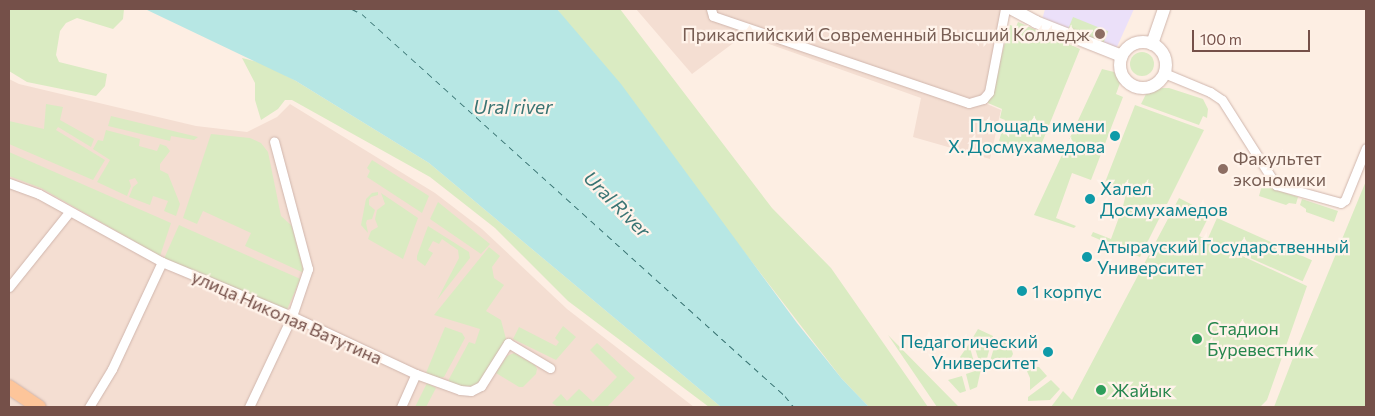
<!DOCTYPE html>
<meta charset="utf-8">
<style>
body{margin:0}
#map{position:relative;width:1375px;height:416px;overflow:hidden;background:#fdeee3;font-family:Commissioner,sans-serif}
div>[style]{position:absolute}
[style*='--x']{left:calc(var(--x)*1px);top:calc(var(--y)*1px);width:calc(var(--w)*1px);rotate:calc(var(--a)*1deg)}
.residential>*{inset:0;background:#f4ded2}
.education>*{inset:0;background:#ebe0f9}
.green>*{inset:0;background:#daebc2;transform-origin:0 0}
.round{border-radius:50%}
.water>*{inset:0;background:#b7e7e4}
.ferry>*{height:1px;margin-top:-0.5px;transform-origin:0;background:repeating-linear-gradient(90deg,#397473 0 6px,transparent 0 11px)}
.roads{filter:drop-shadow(0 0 1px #d0b6ad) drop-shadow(0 0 1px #d0b6ad)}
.street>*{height:9px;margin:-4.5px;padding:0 4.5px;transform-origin:4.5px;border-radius:4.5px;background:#fff}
.secondary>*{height:12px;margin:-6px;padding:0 6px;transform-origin:6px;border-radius:6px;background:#fff}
.secondary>.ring{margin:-6px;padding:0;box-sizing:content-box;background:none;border:12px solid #fff;border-radius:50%}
.primary>*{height:14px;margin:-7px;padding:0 7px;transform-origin:7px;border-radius:7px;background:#fdc59a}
.dots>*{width:14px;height:14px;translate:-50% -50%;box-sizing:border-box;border:2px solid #fff3ea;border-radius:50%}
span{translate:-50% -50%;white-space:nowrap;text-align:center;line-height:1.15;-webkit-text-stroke:4.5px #fff3ea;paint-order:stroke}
.education-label{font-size:18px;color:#785e54}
.right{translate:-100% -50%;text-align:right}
.left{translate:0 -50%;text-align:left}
.culture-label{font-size:18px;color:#0d838f}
.street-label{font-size:18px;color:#755049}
.leisure-label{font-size:18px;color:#27864d}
.water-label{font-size:19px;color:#397473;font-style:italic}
.frame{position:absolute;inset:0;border:10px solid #755049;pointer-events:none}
.scale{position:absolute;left:1192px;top:30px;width:118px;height:22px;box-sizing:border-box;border:2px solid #755049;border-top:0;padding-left:6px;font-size:15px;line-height:18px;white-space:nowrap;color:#755049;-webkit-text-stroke:4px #fff3ea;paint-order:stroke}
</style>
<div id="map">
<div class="residential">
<i style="clip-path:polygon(636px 9px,1001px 9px,987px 104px,1001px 110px,990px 159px,913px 137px,921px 98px,744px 35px,692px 74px)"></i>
<i style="clip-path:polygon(9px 79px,19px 84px,196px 126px,247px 132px,277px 117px,290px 104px,435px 193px,482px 229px,567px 309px,694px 407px,9px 407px)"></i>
</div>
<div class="education">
<i style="clip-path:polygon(1045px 9px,1134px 9px,1116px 49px,1042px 20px)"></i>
</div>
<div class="green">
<i style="clip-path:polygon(9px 9px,124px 9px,123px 19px,113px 29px,77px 18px,66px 23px,60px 31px,56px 55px,59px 62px,107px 74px,105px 86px,96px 96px,27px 82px,9px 71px)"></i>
<i style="clip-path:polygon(557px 9px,620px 9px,772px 208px,831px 268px,928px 407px,869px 407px,842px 379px)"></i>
<i style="left:1073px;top:17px;width:38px;height:13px;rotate:22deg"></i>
<i style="clip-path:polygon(1018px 22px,1080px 49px,1037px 155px,999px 141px,1005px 120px,1000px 118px,1002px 109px,988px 103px,1010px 25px,1016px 27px)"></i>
<i class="round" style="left:1130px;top:52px;width:24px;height:24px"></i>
<i style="clip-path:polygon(242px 58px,262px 63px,296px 81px,429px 163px,721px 407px,709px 407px,568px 301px,495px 228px,430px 177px,292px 100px,285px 100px,278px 109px,261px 120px,255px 100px,255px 83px)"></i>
<i style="clip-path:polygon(1102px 69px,1114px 72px,1120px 83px,1116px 94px,1123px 97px,1091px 180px,1072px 173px,1056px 218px,1076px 226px,1074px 228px,1034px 215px)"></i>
<i style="clip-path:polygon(1162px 88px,1169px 88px,1203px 99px,1208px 109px,1207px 118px,1203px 116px,1199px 125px,1141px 104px,1146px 94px)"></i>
<i style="clip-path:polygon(46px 104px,63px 107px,60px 120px,94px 139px,91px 147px,58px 127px,56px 130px,105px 160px,93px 180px,9px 144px,9px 121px,44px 129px)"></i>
<i style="clip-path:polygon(1135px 105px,1204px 130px,1167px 204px,1123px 206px,1126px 194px,1104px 185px)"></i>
<i style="clip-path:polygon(111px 116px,198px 137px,194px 140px,171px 136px,170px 141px,108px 126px)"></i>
<i style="clip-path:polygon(106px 130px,140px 139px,139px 146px,157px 151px,160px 144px,166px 146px,170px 151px,160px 164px,160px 170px,168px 174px,180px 204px,176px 216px,164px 211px,168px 201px,153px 196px,150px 205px,129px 197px,133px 187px,138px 183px,135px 178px,129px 180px,131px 186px,127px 196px,97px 182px,110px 160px,93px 149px,98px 140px,103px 141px)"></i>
<i style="clip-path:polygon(211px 134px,250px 138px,261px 143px,268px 152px,281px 216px,292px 226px,304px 273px,245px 246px,251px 233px,203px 211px,197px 224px,183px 218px)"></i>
<i style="clip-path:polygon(9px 152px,171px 223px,160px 256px,41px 188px,9px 176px)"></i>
<i style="clip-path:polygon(372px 160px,429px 196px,422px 213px,367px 177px,370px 171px,367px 168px)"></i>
<i style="clip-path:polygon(1366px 181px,1366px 407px,1274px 407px,1293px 358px)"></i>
<i style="clip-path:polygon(1262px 185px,1298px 197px,1296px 204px,1289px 203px,1286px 205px,1259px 196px)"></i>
<i style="clip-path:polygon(378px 192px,378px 195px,371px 197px,369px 200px,369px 205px,375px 210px,372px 219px,367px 220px,366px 223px,368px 233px,361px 225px,366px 199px,372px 193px)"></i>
<i style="clip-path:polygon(381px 193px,418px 218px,403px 259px,368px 239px,371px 231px,378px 227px,375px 219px,377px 210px,385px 204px)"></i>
<i style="clip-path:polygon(1179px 198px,1210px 214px,1199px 236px,1307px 286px,1267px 400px,1260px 407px,1051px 407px,1063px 391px,1072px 400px)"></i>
<i style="clip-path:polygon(1302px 199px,1338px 211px,1334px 222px,1306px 212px,1306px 209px,1300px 205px)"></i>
<i style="clip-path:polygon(438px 202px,490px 244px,481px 254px,430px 219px)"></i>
<i style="clip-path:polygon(1165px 207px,1140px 257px,1091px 236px,1093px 232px,1111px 239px,1122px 209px)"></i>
<i style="left:1217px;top:218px;width:104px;height:23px;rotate:24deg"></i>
<i style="left:179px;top:225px;width:133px;height:37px;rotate:24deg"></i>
<i style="clip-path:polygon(428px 226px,469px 252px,470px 258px,437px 300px,459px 258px,458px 250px,442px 239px,439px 244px,433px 241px,428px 250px,433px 253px,425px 266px,417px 260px,417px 256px)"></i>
<i style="clip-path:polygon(489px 247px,500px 256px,492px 267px,494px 278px,504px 285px,486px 311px,501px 320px,506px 339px,480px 381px,474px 386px,462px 387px,449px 382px,449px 379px,469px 342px,475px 344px,480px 329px,434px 315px)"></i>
<i style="clip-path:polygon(563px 326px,576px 337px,556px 360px,513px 339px,519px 327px,556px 346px,559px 342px,555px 338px)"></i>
<i style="clip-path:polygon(445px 327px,462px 333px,465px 338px,444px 377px,439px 378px,426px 373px)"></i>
<i style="clip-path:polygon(978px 329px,993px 336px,986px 362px,980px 364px,972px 339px)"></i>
<i style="clip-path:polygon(888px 335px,956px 404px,959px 407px,937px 407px)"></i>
<i style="clip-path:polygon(997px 338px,1010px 344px,1013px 354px,1011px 358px,996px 358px,990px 361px)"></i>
<i style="clip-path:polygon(597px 343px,635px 378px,607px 407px,558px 407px,552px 403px,561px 394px,567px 401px,579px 389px,593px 402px,617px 377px,590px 350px)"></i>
<i style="clip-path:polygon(969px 344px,975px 366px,967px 369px,960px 357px)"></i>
<i style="clip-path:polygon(514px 353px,535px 365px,537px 369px,536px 374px,523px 387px,519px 387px,496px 373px,507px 356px)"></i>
<i style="clip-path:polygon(1029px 366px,1039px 367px,1047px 376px,1030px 390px,1030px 378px,1026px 369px)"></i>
<i style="clip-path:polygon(981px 369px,977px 387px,970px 390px,966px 374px)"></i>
<i style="clip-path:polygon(962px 376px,966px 391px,960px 393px,948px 380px)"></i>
<i style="clip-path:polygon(1051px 380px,1060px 389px,1050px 400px,1028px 401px,1028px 397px)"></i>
<i style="clip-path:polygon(427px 383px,436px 388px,426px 407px,415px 407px)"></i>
</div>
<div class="water">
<i style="clip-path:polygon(145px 9px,557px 9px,621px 84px,797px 323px,842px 379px,869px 407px,721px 407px,429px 163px,296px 81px)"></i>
</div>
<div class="ferry">
<i style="--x:352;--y:9;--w:11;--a:27"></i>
<i style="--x:362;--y:14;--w:570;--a:42.08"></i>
<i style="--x:785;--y:396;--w:14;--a:51"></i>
</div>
<div class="roads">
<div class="street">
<i style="--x:711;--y:9;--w:7;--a:74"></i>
<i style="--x:713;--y:16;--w:270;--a:18.8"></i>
<i style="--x:969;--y:103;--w:15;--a:-16"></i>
<i style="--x:983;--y:99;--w:9;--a:-49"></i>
<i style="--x:989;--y:92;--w:85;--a:-79.1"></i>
<i style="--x:1164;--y:73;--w:50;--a:22.4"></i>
<i style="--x:1210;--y:92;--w:14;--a:34"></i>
<i style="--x:1222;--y:100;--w:101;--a:57.6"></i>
<i style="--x:1276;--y:185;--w:67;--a:15.5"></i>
<i style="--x:1341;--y:203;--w:5;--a:-37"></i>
<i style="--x:1345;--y:200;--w:56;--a:-68"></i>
<i style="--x:9;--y:183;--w:32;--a:20"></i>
<i style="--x:39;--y:194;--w:141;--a:28.9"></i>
<i style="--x:162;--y:262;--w:141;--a:22.6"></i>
<i style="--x:292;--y:316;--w:137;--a:25.1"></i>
<i style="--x:416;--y:374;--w:47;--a:20"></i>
<i style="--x:460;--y:390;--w:11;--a:5"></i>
<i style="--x:471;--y:391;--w:11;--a:-27"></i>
<i style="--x:481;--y:386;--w:51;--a:-57.9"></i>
<i style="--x:508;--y:343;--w:49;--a:30.8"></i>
<i style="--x:9;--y:287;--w:96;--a:-51.3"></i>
<i style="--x:89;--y:407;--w:44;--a:-58.8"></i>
<i style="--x:112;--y:369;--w:118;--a:-65"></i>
<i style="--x:249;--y:407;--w:101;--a:-64.7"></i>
<i style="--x:292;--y:316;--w:50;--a:-71.2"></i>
<i style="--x:308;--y:269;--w:132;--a:-104.9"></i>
<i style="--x:401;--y:407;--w:36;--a:-66"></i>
</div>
<div class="secondary">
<i style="--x:1012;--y:9;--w:27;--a:28"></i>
<i style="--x:1036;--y:22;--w:92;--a:21.6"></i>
<i class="ring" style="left:1120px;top:42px;width:34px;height:34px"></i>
<i style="--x:1152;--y:44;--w:37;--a:-71"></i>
</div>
<div class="primary">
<i style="--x:9;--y:387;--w:36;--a:34"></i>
</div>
</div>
<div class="dots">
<i style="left:1100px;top:34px;background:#8d6e63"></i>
<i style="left:1115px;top:136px;background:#0f9aa8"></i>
<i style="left:1223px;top:169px;background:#8d6e63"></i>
<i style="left:1090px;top:199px;background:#0f9aa8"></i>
<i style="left:1087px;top:257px;background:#0f9aa8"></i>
<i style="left:1022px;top:291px;background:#0f9aa8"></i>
<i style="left:1197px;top:339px;background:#2e9e5b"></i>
<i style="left:1048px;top:352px;background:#0f9aa8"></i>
<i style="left:1101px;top:390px;background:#2e9e5b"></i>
</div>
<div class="education-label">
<span class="right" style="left:1090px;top:34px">Прикаспийский Современный Высший Колледж</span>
<span class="left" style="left:1233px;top:169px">Факультет<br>экономики</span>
</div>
<div class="culture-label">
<span class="right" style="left:1105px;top:136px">Площадь имени<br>Х. Досмухамедова</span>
<span class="left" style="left:1100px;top:199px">Халел<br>Досмухамедов</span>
<span class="left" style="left:1097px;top:257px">Атырауский Государственный<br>Университет</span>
<span class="left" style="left:1032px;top:291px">1 корпус</span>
<span class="right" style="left:1038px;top:352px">Педагогический<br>Университет</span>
</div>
<div class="street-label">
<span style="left:287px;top:317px;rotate:24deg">улица Николая Ватутина</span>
</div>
<div class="leisure-label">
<span class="left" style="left:1207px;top:339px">Стадион<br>Буревестник</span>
<span class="left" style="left:1111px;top:390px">Жайык</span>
</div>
<div class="water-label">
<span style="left:513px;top:107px">Ural river</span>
<span style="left:617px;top:204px;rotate:45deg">Ural River</span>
</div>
<div class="frame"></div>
<div class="scale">100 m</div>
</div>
